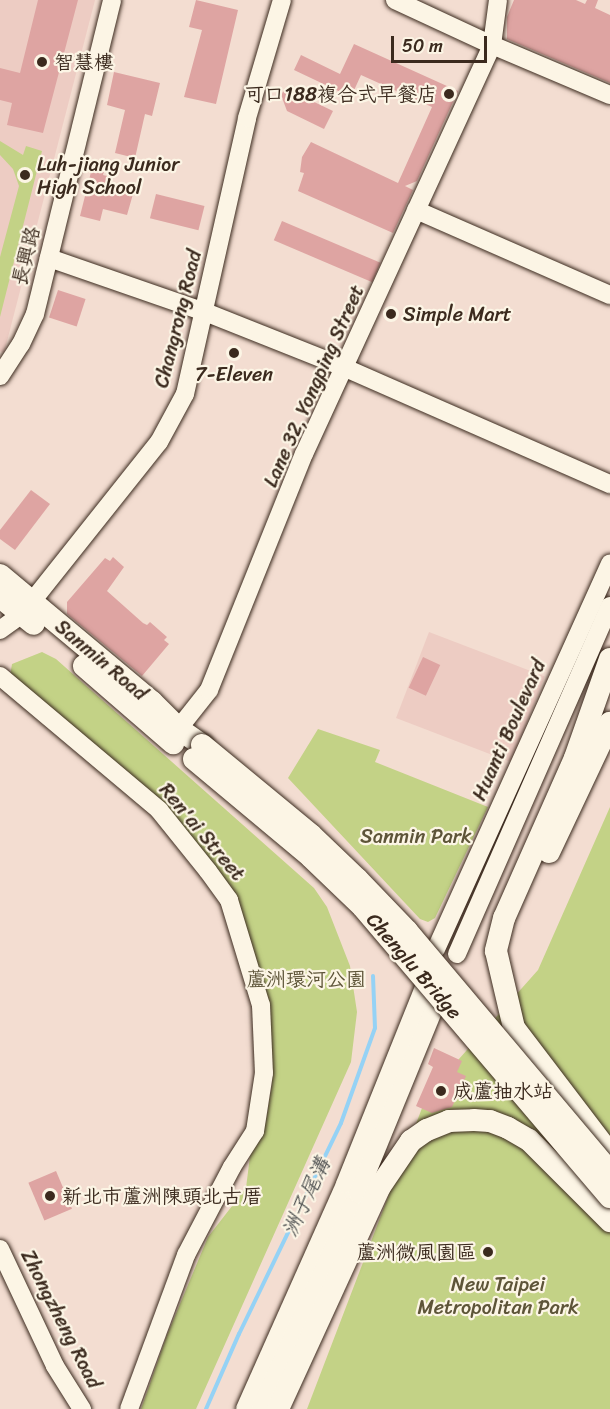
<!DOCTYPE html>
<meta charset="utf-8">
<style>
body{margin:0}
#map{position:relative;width:610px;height:1409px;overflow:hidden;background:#f3ddd1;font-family:Sriracha,"LXGW WenKai TC",sans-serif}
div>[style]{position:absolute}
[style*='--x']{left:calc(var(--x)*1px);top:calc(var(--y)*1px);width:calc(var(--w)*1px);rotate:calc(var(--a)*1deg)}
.built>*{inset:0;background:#edccc3;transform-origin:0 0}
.green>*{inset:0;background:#c3d286}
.stream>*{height:4px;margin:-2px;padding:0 2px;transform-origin:2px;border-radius:2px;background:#95d2f5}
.building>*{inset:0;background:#dea4a2;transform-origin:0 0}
.roads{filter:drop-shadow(0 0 2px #3b2a1e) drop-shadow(0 0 2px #3b2a1e)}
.minor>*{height:18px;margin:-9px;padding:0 9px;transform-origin:9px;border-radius:9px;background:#fcf5e5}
.major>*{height:22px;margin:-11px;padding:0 11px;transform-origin:11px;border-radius:11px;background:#fcf5e5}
.bridges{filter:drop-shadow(0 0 2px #3b2a1e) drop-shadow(0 0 2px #3b2a1e)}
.major-bridge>*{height:22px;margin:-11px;padding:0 11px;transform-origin:11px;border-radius:11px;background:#fcf5e5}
.dots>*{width:16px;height:16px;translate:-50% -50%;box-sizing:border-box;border:3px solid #fcf5e5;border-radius:50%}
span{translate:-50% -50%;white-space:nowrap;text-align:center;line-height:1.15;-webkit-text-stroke:4.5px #fcf5e5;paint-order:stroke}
.poi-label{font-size:20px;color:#3b2a1e}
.left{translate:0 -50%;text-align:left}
.right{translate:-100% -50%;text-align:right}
.street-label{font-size:20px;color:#3b2a1e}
.park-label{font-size:20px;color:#5d5438}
.water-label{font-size:21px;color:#525454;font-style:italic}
.scale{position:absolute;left:391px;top:36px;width:96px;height:27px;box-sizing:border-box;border:3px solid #3b2a1e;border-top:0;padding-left:8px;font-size:18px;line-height:21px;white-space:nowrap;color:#3b2a1e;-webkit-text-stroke:4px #fcf5e5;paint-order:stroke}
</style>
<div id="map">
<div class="built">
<i style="clip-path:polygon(0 0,95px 0,4px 353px,0 351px)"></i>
<i style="left:429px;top:632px;width:124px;height:92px;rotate:21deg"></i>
</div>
<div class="green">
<i style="clip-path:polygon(0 141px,23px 155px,26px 146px,42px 151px,0 317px,0 257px,19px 186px,13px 169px,0 155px)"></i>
<i style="clip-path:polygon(42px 652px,56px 659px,314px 888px,327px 907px,350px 966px,357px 1012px,351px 1062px,196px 1409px,141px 1409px,167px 1335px,208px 1237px,246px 1188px,250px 1156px,266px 1121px,272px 1083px,265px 1007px,211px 862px,10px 676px,12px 664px)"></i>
<i style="clip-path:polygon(318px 729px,380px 750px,375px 762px,488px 807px,435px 918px,428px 922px,420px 919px,288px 778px)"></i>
<i style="clip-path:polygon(610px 807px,610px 1409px,307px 1409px,427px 1095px,538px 970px)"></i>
</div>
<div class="stream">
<i style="--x:206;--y:1409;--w:82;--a:-66.3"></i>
<i style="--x:239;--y:1334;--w:234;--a:-64.2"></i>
<i style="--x:341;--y:1123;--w:101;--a:-70.3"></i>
<i style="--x:375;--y:1028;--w:52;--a:-92.2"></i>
</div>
<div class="building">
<i style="clip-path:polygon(38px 0,78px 0,43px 133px,7px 125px,12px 103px,0 100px,0 68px,20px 73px)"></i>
<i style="clip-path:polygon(196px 0,238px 10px,216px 104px,184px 97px,202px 30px,189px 27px)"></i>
<i style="clip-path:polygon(514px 0,576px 0,585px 4px,587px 0,598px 0,595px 8px,610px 15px,610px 83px,507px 39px,507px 17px)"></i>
<i style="clip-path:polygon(354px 44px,458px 91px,417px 181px,405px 186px,413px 190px,393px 233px,298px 191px,304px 173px,300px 172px,302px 157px,311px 142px,398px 183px,432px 107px,361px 75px,351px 97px,294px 70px,301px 55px,340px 74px)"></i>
<i style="clip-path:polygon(114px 72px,160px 83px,152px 116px,145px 114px,135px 158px,115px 153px,125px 110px,107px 105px)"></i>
<i style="clip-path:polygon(285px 88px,333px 111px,324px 129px,287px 111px,281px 95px)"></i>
<i style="clip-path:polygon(92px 168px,104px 171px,103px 175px,111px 177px,108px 188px,133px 194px,127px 215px,103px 209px,100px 221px,80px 216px)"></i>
<i style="left:156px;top:194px;width:50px;height:25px;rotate:14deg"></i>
<i style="left:282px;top:221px;width:107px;height:21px;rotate:23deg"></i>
<i style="left:58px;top:290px;width:29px;height:29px;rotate:18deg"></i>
<i style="clip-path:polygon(31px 490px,50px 504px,15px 550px,0 539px,0 530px)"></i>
<i style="clip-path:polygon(113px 557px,124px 567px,107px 591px,143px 623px,147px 625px,150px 622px,167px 637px,164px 640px,169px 644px,142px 676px,67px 614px,67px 602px,105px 558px,110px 561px)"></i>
<i style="left:423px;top:657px;width:19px;height:34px;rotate:25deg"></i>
<i style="clip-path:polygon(434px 1048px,462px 1061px,457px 1072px,466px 1076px,452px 1107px,432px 1113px,416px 1106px,433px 1067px,428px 1064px)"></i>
<i style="left:56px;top:1171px;width:41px;height:30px;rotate:67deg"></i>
</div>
<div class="roads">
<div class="minor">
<i style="--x:395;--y:0;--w:107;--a:24.9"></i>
<i style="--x:492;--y:45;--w:128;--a:23"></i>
<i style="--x:416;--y:210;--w:212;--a:23.7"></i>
<i style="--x:49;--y:258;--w:165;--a:19.1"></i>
<i style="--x:205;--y:312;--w:149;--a:21.7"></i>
<i style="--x:343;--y:367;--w:292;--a:23.7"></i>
<i style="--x:0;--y:376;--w:38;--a:-57"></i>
<i style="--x:21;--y:344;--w:33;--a:-65"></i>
<i style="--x:35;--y:314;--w:323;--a:-76.2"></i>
<i style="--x:0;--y:630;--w:27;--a:-36"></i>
<i style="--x:22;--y:614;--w:220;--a:-51.5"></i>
<i style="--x:159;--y:442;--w:55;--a:-61.6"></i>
<i style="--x:185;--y:394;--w:283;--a:-77.3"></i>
<i style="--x:247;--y:118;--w:123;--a:-73.5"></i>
<i style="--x:0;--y:676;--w:208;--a:40.1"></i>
<i style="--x:159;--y:810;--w:78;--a:51.2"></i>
<i style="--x:208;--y:871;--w:36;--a:54"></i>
<i style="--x:229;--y:900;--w:110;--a:73.1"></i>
<i style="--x:261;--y:1005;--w:68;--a:87.5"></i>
<i style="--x:264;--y:1073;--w:59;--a:98.8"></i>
<i style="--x:255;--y:1131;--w:43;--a:122.6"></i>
<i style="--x:232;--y:1167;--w:99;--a:117.6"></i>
<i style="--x:186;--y:1255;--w:164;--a:110.3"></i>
<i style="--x:171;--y:738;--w:61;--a:-51.6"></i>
<i style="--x:209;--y:690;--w:254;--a:-68.1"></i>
<i style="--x:304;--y:454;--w:450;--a:-65.3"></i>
<i style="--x:492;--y:45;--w:45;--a:-82.4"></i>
<i style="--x:436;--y:949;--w:423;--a:-65.7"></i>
<i style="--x:457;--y:954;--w:380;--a:-66.3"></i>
<i style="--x:0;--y:1249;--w:129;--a:64.8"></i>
<i style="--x:55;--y:1366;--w:51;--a:57.9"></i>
<i style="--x:245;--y:1409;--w:246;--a:-66"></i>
<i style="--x:345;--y:1184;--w:209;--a:-68.1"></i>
<i style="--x:260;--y:1409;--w:236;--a:-65.5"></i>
<i style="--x:358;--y:1194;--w:205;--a:-67.7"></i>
</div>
<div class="major">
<i style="--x:0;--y:575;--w:198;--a:39.9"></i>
<i style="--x:152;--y:702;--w:38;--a:45"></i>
<i style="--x:179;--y:729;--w:28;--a:35"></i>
<i style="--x:0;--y:597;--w:43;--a:38.5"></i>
<i style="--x:610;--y:659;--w:105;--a:109.5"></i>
<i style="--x:575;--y:758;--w:175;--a:113.9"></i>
<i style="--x:504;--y:918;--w:34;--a:104"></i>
<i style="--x:496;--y:951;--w:79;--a:76.8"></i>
<i style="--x:514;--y:1028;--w:158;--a:52.7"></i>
<i style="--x:84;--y:666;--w:118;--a:40.9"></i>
<i style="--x:549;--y:852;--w:143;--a:-64.7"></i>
<i style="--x:278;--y:1409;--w:243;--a:-65.4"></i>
<i style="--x:379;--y:1188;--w:57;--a:-55.8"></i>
<i style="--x:411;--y:1141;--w:19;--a:-35"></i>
<i style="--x:427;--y:1130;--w:24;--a:-22"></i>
<i style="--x:449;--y:1121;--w:25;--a:-2"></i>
<i style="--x:474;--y:1120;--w:16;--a:4"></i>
<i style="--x:490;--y:1121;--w:19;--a:21"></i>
<i style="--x:508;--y:1128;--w:24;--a:30"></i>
<i style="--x:529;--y:1140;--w:115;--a:45"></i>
</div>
</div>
<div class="bridges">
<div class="major-bridge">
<i style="--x:202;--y:745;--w:141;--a:39.5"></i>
<i style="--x:311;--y:835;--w:64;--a:43.7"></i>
<i style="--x:357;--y:879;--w:72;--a:46.1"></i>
<i style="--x:407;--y:931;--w:315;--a:49.9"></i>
<i style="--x:194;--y:759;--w:153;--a:39.9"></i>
<i style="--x:311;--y:857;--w:72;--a:43.9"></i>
<i style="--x:363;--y:907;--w:381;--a:49.6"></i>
</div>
</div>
<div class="dots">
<i style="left:42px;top:62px;background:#3b2a1e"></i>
<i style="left:449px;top:94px;background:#3b2a1e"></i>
<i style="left:25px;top:175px;background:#3b2a1e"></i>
<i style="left:391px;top:314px;background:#3b2a1e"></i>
<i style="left:234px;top:353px;background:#3b2a1e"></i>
<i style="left:441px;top:1091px;background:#3b2a1e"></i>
<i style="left:50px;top:1196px;background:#3b2a1e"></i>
<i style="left:488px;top:1252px;background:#3b2a1e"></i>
</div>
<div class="poi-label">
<span class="left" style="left:54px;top:62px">智慧樓</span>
<span class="right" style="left:437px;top:94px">可口188複合式早餐店</span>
<span class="left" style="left:37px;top:176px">Luh-jiang Junior<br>High School</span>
<span class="left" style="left:403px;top:314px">Simple Mart</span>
<span style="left:234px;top:374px">7-Eleven</span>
<span class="left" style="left:453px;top:1091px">成蘆抽水站</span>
<span class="left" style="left:62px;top:1196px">新北市蘆洲陳頭北古厝</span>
<span class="right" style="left:476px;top:1252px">蘆洲微風園區</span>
</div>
<div class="street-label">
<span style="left:26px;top:256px;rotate:-76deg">長興路</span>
<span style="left:178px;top:319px;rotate:-76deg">Changrong Road</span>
<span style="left:314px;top:386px;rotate:-66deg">Lane 32, Yongping Street</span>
<span style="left:101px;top:660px;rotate:40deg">Sanmin Road</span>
<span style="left:509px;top:730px;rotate:-66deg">Huanti Boulevard</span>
<span style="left:202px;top:832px;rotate:50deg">Ren'ai Street</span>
<span style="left:414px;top:966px;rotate:49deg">Chenglu Bridge</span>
<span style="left:61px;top:1319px;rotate:63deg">Zhongzheng Road</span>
</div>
<div class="park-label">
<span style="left:416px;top:836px">Sanmin Park</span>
<span style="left:306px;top:979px">蘆洲環河公園</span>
<span style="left:498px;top:1296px">New Taipei<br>Metropolitan Park</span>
</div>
<div class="water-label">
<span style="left:306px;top:1197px;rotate:-65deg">洲子尾溝</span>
</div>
<div class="scale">50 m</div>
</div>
